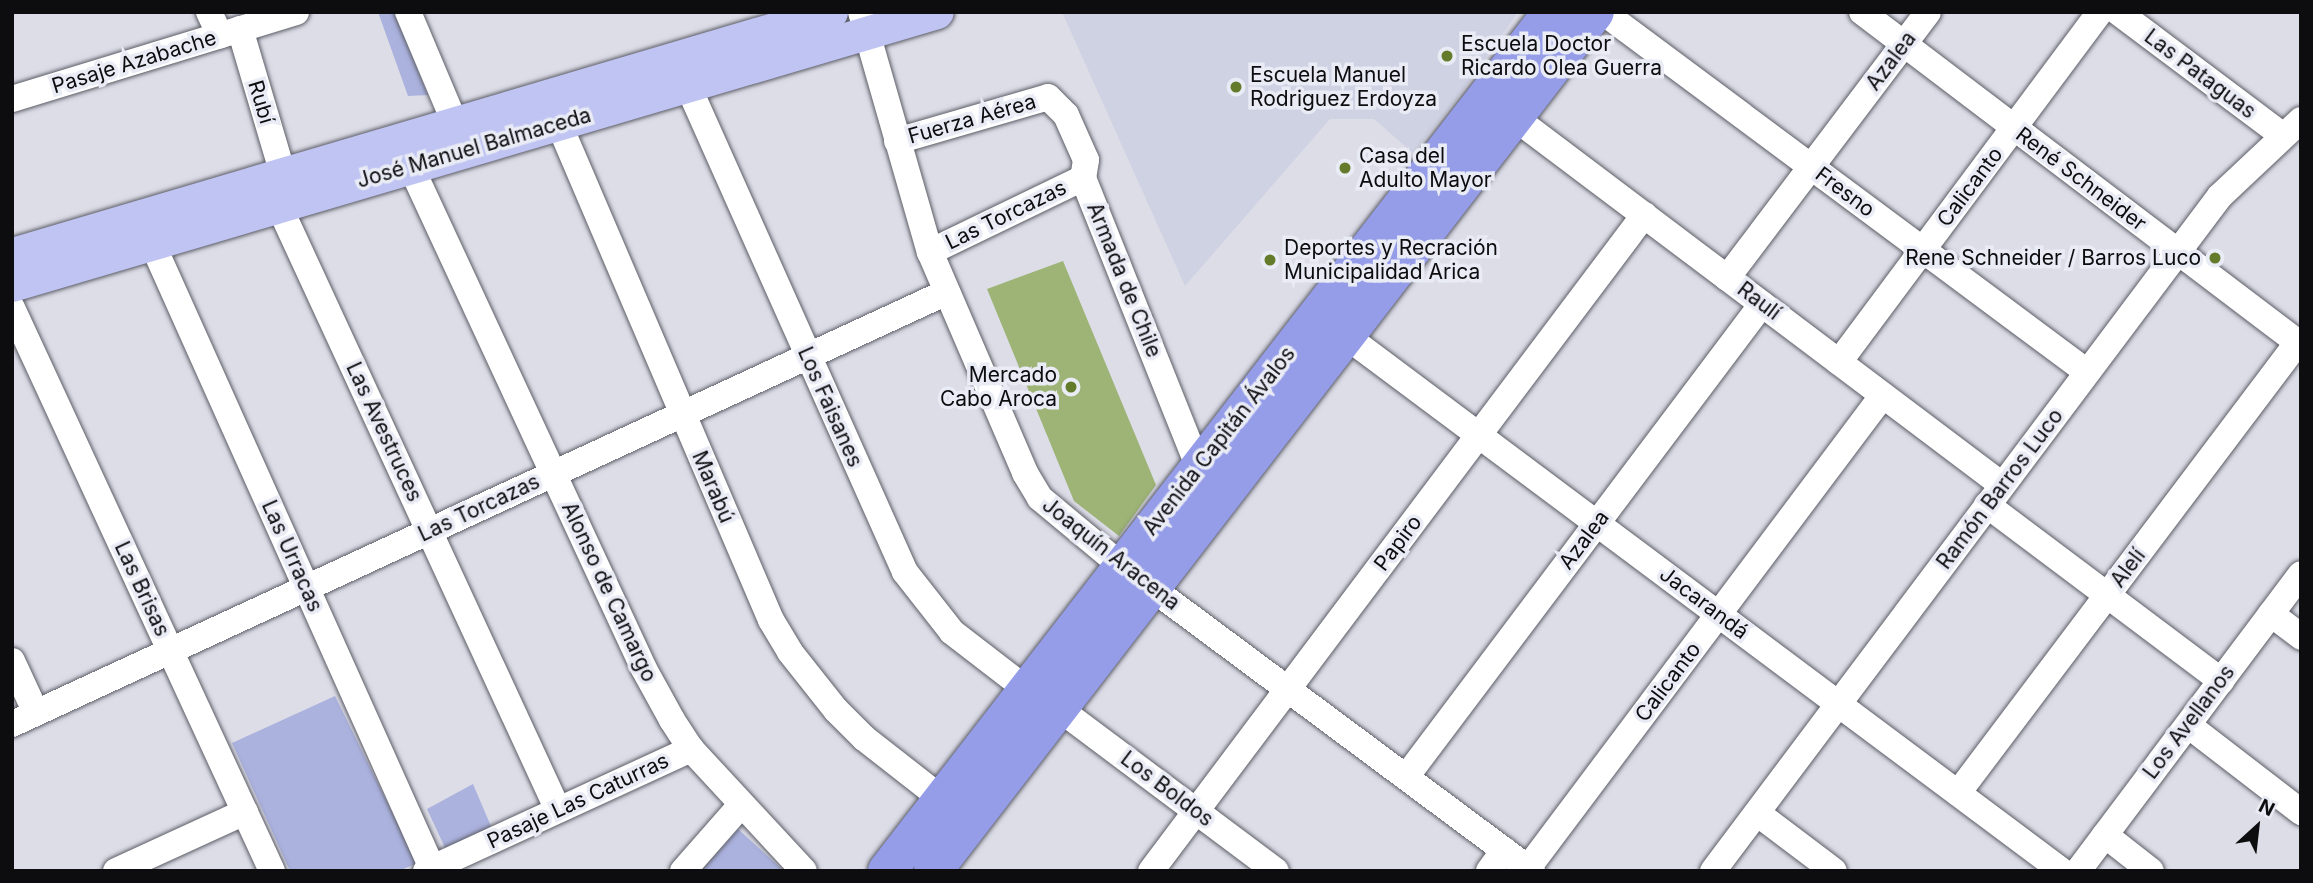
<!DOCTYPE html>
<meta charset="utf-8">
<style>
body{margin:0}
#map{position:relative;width:2313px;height:883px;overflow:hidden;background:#dcdde7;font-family:Inter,sans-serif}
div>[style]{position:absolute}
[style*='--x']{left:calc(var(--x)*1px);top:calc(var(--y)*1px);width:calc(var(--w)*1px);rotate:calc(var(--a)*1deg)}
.built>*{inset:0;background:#cfd2e3}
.green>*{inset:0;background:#abb2de}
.building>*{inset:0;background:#9eb376}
.roads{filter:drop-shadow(0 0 2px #5c5d66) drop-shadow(0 0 2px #5c5d66)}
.minor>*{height:26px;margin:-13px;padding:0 13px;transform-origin:13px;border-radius:13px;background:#fff}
.major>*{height:33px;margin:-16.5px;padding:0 16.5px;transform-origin:16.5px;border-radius:16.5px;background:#bfc4f2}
.highway>*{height:38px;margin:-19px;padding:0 19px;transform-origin:19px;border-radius:19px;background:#959de9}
.dots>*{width:19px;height:19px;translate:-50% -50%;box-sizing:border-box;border:4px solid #e9ebf5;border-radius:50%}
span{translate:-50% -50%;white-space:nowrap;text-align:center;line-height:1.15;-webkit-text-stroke:7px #e9ebf5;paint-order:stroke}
.poi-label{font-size:21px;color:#0d0d10}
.left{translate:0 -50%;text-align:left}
.right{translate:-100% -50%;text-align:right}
.street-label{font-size:21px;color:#0d0d10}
.frame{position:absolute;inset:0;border:14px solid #0d0d10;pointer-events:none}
.north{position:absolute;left:2222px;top:792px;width:70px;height:70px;-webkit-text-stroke:5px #e9ebf5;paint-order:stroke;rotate:27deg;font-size:19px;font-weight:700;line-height:28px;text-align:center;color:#0d0d10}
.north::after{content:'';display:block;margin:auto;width:24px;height:32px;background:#0d0d10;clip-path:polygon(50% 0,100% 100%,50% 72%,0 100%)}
</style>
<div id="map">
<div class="built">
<i style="clip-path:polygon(1062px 12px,1518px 12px,1456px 100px,1413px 153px,1374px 119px,1330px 119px,1185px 286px)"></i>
</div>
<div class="green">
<i style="clip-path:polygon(378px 12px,394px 12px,428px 95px,408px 96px)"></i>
<i style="clip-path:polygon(335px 696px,417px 863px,399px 871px,290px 871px,232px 743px)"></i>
<i style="clip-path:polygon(473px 784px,493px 831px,446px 850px,427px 809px)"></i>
<i style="clip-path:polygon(738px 829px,784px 871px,701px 871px)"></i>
</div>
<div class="building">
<i style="clip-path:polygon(1063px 261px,1156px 485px,1119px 536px,1074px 501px,987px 289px)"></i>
</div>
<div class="roads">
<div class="minor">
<i style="--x:209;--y:12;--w:26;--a:65"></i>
<i style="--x:408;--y:12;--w:121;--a:67.1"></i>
<i style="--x:861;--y:12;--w:250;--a:74"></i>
<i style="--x:930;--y:252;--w:241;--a:66.7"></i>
<i style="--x:1025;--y:473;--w:29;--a:59"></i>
<i style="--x:1040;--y:498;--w:107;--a:39.7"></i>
<i style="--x:1122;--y:566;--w:511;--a:36.65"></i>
<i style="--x:1603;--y:12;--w:603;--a:36.64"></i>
<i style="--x:1862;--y:12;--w:551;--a:37.18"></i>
<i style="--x:2118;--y:12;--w:206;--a:36.9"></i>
<i style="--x:240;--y:29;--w:151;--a:73.5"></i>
<i style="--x:688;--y:86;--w:532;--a:65.94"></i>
<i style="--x:905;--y:572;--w:76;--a:51.9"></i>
<i style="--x:952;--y:632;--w:93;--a:37.6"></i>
<i style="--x:12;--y:99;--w:297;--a:-17"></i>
<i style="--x:1515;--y:118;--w:610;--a:37"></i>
<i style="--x:559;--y:124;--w:539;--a:66.86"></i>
<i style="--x:771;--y:620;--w:37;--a:59"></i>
<i style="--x:790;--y:652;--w:74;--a:51.6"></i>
<i style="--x:836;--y:710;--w:40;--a:45"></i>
<i style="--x:864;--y:738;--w:99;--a:38"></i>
<i style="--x:897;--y:141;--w:157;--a:-16.2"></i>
<i style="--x:1048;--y:97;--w:25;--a:45"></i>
<i style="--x:1066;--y:115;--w:49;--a:66"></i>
<i style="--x:1086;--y:160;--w:18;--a:99"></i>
<i style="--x:1083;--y:178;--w:312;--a:68.2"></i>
<i style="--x:411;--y:167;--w:553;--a:65.1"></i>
<i style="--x:644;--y:669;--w:58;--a:61.2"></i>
<i style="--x:672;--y:720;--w:35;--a:57"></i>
<i style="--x:691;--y:749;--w:166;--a:47.2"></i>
<i style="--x:279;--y:206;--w:665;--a:65.21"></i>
<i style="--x:152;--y:243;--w:685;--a:65.87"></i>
<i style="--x:930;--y:252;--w:170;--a:-25.8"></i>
<i style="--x:1727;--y:278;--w:333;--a:-52.9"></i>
<i style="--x:12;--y:308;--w:620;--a:65.21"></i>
<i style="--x:1346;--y:336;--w:894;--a:36.77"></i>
<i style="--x:1839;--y:362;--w:437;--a:-53.3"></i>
<i style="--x:1987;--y:505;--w:293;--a:36.9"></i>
<i style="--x:2271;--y:614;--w:38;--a:37"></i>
<i style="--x:12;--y:661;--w:57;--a:65.2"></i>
<i style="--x:1058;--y:708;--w:272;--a:36.8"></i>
<i style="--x:12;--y:724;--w:1030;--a:-24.8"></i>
<i style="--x:2188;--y:725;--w:143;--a:37.6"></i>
<i style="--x:1406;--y:777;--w:592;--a:-53.03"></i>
<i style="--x:1958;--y:793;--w:565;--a:-52.99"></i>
<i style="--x:1757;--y:813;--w:96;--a:37"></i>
<i style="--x:2105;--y:835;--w:58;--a:38"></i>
<i style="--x:1528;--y:868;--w:591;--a:-53.11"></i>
<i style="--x:116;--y:871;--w:142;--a:-24.6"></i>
<i style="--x:426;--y:871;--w:292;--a:-24.7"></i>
<i style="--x:683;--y:871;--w:88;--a:-48.7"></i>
<i style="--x:1151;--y:871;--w:821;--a:-53.07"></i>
<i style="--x:1489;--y:871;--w:26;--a:-54"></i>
<i style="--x:1713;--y:871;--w:844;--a:-53.09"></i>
<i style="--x:2220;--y:196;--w:111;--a:-43.2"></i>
<i style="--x:2078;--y:871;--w:371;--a:-53.1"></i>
</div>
<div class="major">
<i style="--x:12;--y:254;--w:854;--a:-16.46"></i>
<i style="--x:12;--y:285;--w:964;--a:-16.44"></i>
</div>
<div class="highway">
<i style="--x:887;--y:871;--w:1086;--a:-52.25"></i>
<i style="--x:933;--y:871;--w:1084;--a:-52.38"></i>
</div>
</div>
<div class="dots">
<i style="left:1447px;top:56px;background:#647b2c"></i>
<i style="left:1236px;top:87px;background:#647b2c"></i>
<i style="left:1345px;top:168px;background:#647b2c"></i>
<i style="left:2215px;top:258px;background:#647b2c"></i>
<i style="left:1270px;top:260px;background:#647b2c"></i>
<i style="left:1071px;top:387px;background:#647b2c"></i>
</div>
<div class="poi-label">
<span class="left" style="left:1461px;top:56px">Escuela Doctor<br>Ricardo Olea Guerra</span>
<span class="left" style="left:1250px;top:87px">Escuela Manuel<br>Rodriguez Erdoyza</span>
<span class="left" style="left:1359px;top:168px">Casa del<br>Adulto Mayor</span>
<span class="left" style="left:1284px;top:260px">Deportes y Recración<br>Municipalidad Arica</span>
<span class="right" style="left:2201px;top:258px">Rene Schneider / Barros Luco</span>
<span class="right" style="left:1057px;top:387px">Mercado<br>Cabo Aroca</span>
</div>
<div class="street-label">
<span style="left:1891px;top:61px;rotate:-53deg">Azalea</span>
<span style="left:134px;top:62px;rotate:-17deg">Pasaje Azabache</span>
<span style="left:2200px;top:74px;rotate:37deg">Las Pataguas</span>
<span style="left:261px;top:102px;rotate:73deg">Rubí</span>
<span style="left:972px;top:119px;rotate:-16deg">Fuerza Aérea</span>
<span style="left:474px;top:148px;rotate:-16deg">José Manuel Balmaceda</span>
<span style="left:2081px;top:179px;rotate:37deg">René Schneider</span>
<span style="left:1970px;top:187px;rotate:-53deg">Calicanto</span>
<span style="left:1845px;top:192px;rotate:37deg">Fresno</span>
<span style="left:1006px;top:215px;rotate:-26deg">Las Torcazas</span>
<span style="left:1124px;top:280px;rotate:68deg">Armada de Chile</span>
<span style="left:1759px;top:301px;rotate:37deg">Raulí</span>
<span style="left:830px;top:407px;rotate:66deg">Los Faisanes</span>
<span style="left:384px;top:432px;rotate:65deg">Las Avestruces</span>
<span style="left:1219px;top:441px;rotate:-52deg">Avenida Capitán Ávalos</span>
<span style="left:713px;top:487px;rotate:67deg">Marabú</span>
<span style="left:2000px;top:489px;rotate:-53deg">Ramón Barros Luco</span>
<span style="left:479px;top:508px;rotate:-25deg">Las Torcazas</span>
<span style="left:1584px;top:540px;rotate:-53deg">Azalea</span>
<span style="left:1398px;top:543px;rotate:-53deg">Papiro</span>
<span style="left:1111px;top:554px;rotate:38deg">Joaquín Aracena</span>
<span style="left:292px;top:556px;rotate:66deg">Las Urracas</span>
<span style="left:2128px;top:568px;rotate:-53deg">Alelí</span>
<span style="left:142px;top:589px;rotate:65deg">Las Brisas</span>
<span style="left:609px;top:592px;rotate:65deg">Alonso de Camargo</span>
<span style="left:1704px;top:603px;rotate:37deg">Jacarandá</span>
<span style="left:1668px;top:682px;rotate:-53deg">Calicanto</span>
<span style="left:2189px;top:722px;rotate:-53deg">Los Avellanos</span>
<span style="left:1167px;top:789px;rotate:37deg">Los Boldos</span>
<span style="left:578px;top:801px;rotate:-25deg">Pasaje Las Caturras</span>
</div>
<div class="frame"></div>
<div class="north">N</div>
</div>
